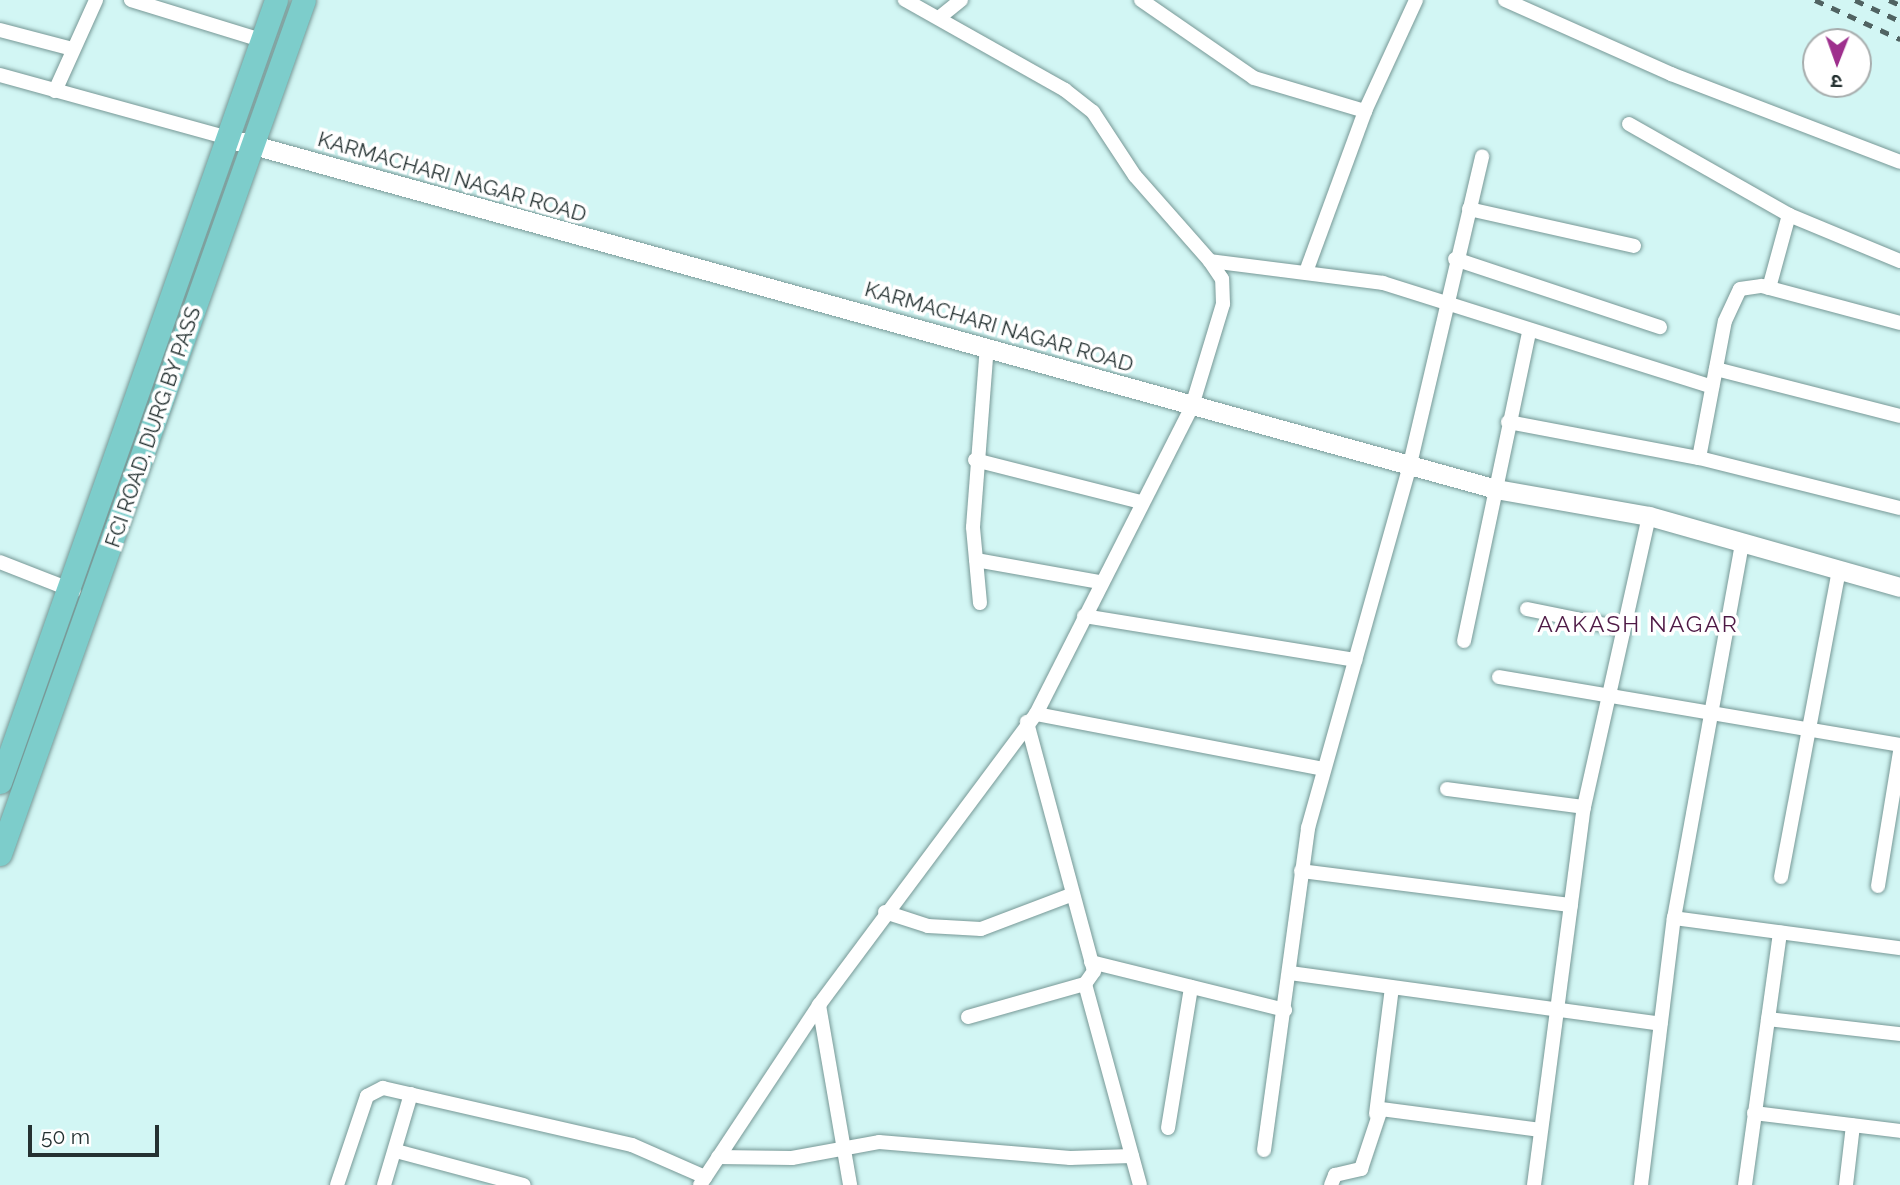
<!DOCTYPE html>
<meta charset="utf-8">
<style>
body{margin:0}
#map{position:relative;width:1900px;height:1185px;overflow:hidden;background:#d2f6f4;font-family:Raleway,"Noto Sans Devanagari",sans-serif}
div>[style]{position:absolute}
[style*='--x']{left:calc(var(--x)*1px);top:calc(var(--y)*1px);width:calc(var(--w)*1px);rotate:calc(var(--a)*1deg)}
.roads{filter:drop-shadow(0 0 2px #779896) drop-shadow(0 0 2px #779896)}
.minor>*{height:14px;margin:-7px;padding:0 7px;transform-origin:7px;border-radius:7px;background:#fff}
.tertiary>*{height:19px;margin:-9.5px;padding:0 9.5px;transform-origin:9.5px;border-radius:9.5px;background:#fff}
.primary>*{height:23px;margin:-11.5px;padding:0 11.5px;transform-origin:11.5px;border-radius:11.5px;background:#7dcdcb}
.rail>*{height:5px;margin-top:-2.5px;transform-origin:0;background:repeating-linear-gradient(90deg,#506362 0 9px,transparent 0 18px)}
span{translate:-50% -50%;white-space:nowrap;text-align:center;line-height:1.15;-webkit-text-stroke:7px #fff;paint-order:stroke}
.street-label{font-size:21px;color:#243131}
.neighbourhood-label{font-size:23px;color:#4e1945;letter-spacing:2px}
.north{position:absolute;left:1802px;top:28px;width:70px;height:70px;box-sizing:border-box;background:#fff;border:2px solid #a7adad;border-radius:50%;rotate:181deg;font-size:19px;font-weight:700;line-height:28px;text-align:center;color:#243131}
.north::after{content:'';display:block;margin:auto;width:24px;height:32px;background:#9e2f8d;clip-path:polygon(50% 0,100% 100%,50% 72%,0 100%)}
.scale{position:absolute;left:28px;top:1125px;width:131px;height:32px;box-sizing:border-box;border:4px solid #243131;border-top:0;padding-left:9px;font-size:21px;line-height:24px;white-space:nowrap;color:#243131;-webkit-text-stroke:5px #fff;paint-order:stroke}
</style>
<div id="map">
<div class="roads">
<div class="minor">
<i style="--x:131;--y:0;--w:136;--a:17.1"></i>
<i style="--x:1141;--y:0;--w:137;--a:34.6"></i>
<i style="--x:1254;--y:78;--w:116;--a:16.6"></i>
<i style="--x:1505;--y:0;--w:182;--a:24"></i>
<i style="--x:1671;--y:74;--w:245;--a:21"></i>
<i style="--x:940;--y:17;--w:27;--a:-39"></i>
<i style="--x:0;--y:30;--w:75;--a:14.6"></i>
<i style="--x:0;--y:75;--w:237;--a:15.4"></i>
<i style="--x:55;--y:91;--w:100;--a:-65.7"></i>
<i style="--x:1629;--y:124;--w:184;--a:29.6"></i>
<i style="--x:1469;--y:209;--w:169;--a:12.6"></i>
<i style="--x:1455;--y:259;--w:216;--a:18.4"></i>
<i style="--x:1210;--y:261;--w:174;--a:7.2"></i>
<i style="--x:1383;--y:283;--w:345;--a:17.5"></i>
<i style="--x:1307;--y:269;--w:168;--a:-69.8"></i>
<i style="--x:1365;--y:111;--w:122;--a:-65.3"></i>
<i style="--x:1769;--y:288;--w:76;--a:-74.7"></i>
<i style="--x:1789;--y:215;--w:120;--a:22.5"></i>
<i style="--x:1716;--y:369;--w:190;--a:14.3"></i>
<i style="--x:1508;--y:422;--w:194;--a:10.7"></i>
<i style="--x:1699;--y:458;--w:207;--a:14"></i>
<i style="--x:1699;--y:458;--w:139;--a:-79.3"></i>
<i style="--x:1725;--y:321;--w:35;--a:-65"></i>
<i style="--x:1740;--y:289;--w:22;--a:-8"></i>
<i style="--x:1762;--y:286;--w:143;--a:15"></i>
<i style="--x:975;--y:460;--w:171;--a:14.2"></i>
<i style="--x:976;--y:560;--w:126;--a:10.1"></i>
<i style="--x:0;--y:562;--w:79;--a:21.4"></i>
<i style="--x:980;--y:603;--w:76;--a:-95.3"></i>
<i style="--x:973;--y:527;--w:181;--a:-85.6"></i>
<i style="--x:1527;--y:609;--w:95;--a:11.5"></i>
<i style="--x:1084;--y:616;--w:275;--a:9.2"></i>
<i style="--x:1464;--y:641;--w:315;--a:-78.1"></i>
<i style="--x:1499;--y:677;--w:407;--a:9.6"></i>
<i style="--x:1036;--y:714;--w:292;--a:10.8"></i>
<i style="--x:1447;--y:789;--w:138;--a:7.5"></i>
<i style="--x:1301;--y:871;--w:272;--a:7.2"></i>
<i style="--x:1781;--y:877;--w:312;--a:-79.3"></i>
<i style="--x:1878;--y:886;--w:136;--a:-80.7"></i>
<i style="--x:885;--y:912;--w:45;--a:18"></i>
<i style="--x:928;--y:926;--w:53;--a:3.2"></i>
<i style="--x:981;--y:929;--w:98;--a:-20.8"></i>
<i style="--x:1674;--y:918;--w:228;--a:7.6"></i>
<i style="--x:1091;--y:962;--w:200;--a:13.9"></i>
<i style="--x:1290;--y:973;--w:374;--a:7.8"></i>
<i style="--x:1085;--y:984;--w:208;--a:74.7"></i>
<i style="--x:819;--y:1005;--w:183;--a:80.2"></i>
<i style="--x:968;--y:1017;--w:122;--a:-15.8"></i>
<i style="--x:1085;--y:984;--w:16;--a:-55"></i>
<i style="--x:1094;--y:971;--w:258;--a:-105.1"></i>
<i style="--x:1768;--y:1019;--w:133;--a:6.5"></i>
<i style="--x:1754;--y:1113;--w:147;--a:7"></i>
<i style="--x:1376;--y:1114;--w:127;--a:-82.8"></i>
<i style="--x:1168;--y:1128;--w:143;--a:-80.7"></i>
<i style="--x:1264;--y:1150;--w:325;--a:-82.2"></i>
<i style="--x:1308;--y:828;--w:378;--a:-74.3"></i>
<i style="--x:1410;--y:464;--w:316;--a:-76.8"></i>
<i style="--x:396;--y:1151;--w:132;--a:14.9"></i>
<i style="--x:718;--y:1157;--w:74;--a:0.8"></i>
<i style="--x:792;--y:1158;--w:88;--a:-10.4"></i>
<i style="--x:879;--y:1142;--w:192;--a:4.8"></i>
<i style="--x:1070;--y:1158;--w:62;--a:-1.8"></i>
<i style="--x:337;--y:1185;--w:94;--a:-71.4"></i>
<i style="--x:367;--y:1096;--w:18;--a:-27"></i>
<i style="--x:383;--y:1088;--w:255;--a:12.9"></i>
<i style="--x:632;--y:1145;--w:80;--a:23.7"></i>
<i style="--x:384;--y:1185;--w:95;--a:-73.5"></i>
<i style="--x:700;--y:1185;--w:216;--a:-56.5"></i>
<i style="--x:819;--y:1005;--w:363;--a:-53.3"></i>
<i style="--x:1036;--y:714;--w:345;--a:-63.1"></i>
<i style="--x:1192;--y:406;--w:107;--a:-73.1"></i>
<i style="--x:1223;--y:304;--w:25;--a:-92"></i>
<i style="--x:1222;--y:279;--w:22;--a:-124"></i>
<i style="--x:1210;--y:261;--w:113;--a:-131.4"></i>
<i style="--x:1135;--y:176;--w:77;--a:-123.3"></i>
<i style="--x:1093;--y:112;--w:36;--a:-142"></i>
<i style="--x:1065;--y:90;--w:184;--a:-150.6"></i>
<i style="--x:1331;--y:1185;--w:11;--a:-68"></i>
<i style="--x:1335;--y:1175;--w:27;--a:-13"></i>
<i style="--x:1361;--y:1169;--w:63;--a:-71.6"></i>
<i style="--x:1381;--y:1109;--w:161;--a:7.5"></i>
<i style="--x:1534;--y:1185;--w:381;--a:-82.5"></i>
<i style="--x:1584;--y:807;--w:298;--a:-77.4"></i>
<i style="--x:1641;--y:1185;--w:269;--a:-83"></i>
<i style="--x:1674;--y:918;--w:382;--a:-79.7"></i>
<i style="--x:1745;--y:1185;--w:255;--a:-82.1"></i>
<i style="--x:1846;--y:1185;--w:60;--a:-83.3"></i>
</div>
<div class="tertiary">
<i style="--x:228;--y:138;--w:1316;--a:15.47"></i>
<i style="--x:1496;--y:489;--w:155;--a:10"></i>
<i style="--x:1649;--y:516;--w:261;--a:15.8"></i>
</div>
<div class="primary">
<i style="--x:0;--y:782;--w:829;--a:-70.56"></i>
<i style="--x:0;--y:854;--w:906;--a:-70.41"></i>
</div>
</div>
<div class="rail">
<i style="--x:1815;--y:0;--w:94;--a:24.6"></i>
<i style="--x:1855;--y:0;--w:50;--a:25"></i>
<i style="--x:1889;--y:0;--w:12;--a:24"></i>
</div>
<div class="street-label">
<span style="left:452px;top:177px;rotate:16deg">KARMACHARI NAGAR ROAD</span>
<span style="left:999px;top:327px;rotate:16deg">KARMACHARI NAGAR ROAD</span>
<span style="left:153px;top:427px;rotate:-71deg">FCI ROAD, DURG BY PASS</span>
</div>
<div class="neighbourhood-label">
<span style="left:1638px;top:624px">AAKASH NAGAR</span>
</div>
<div class="north">उ</div>
<div class="scale">50 m</div>
</div>
